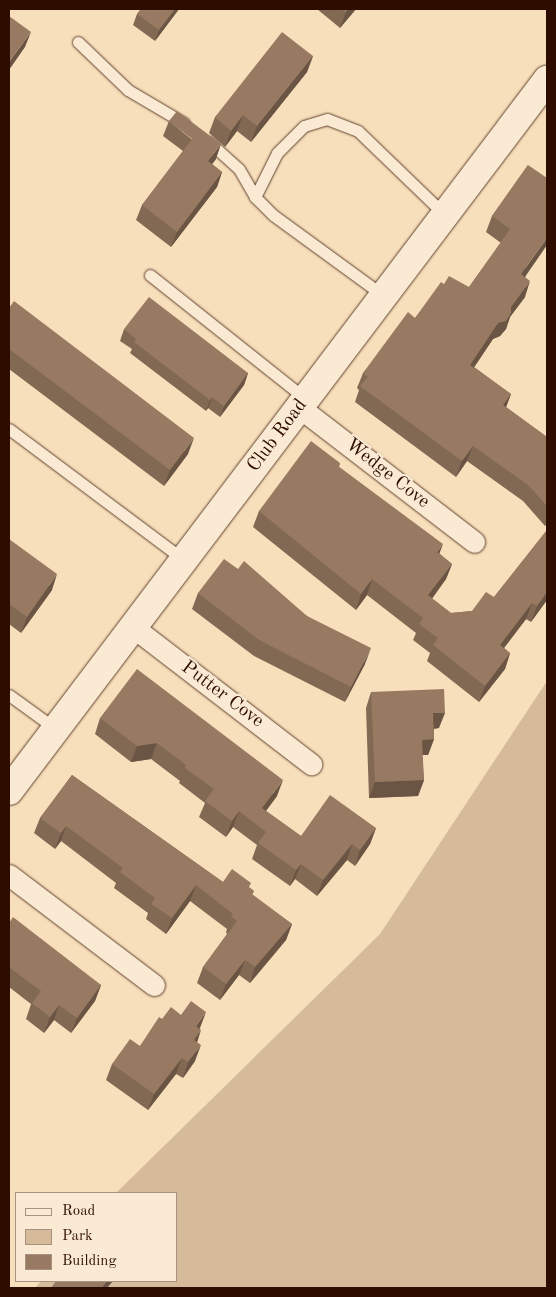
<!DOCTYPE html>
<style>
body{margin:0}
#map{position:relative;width:556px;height:1297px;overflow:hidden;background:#f8dfbb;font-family:"Old Standard TT",serif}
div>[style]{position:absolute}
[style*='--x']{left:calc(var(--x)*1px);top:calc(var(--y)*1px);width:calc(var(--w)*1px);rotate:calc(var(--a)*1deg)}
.green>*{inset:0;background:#d6bb9b}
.roads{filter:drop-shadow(0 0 1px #60422f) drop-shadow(0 0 1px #60422f)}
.lane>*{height:11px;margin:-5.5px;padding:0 5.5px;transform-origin:5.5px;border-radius:5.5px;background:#faead3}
.street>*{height:21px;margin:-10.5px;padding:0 10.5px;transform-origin:10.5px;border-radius:10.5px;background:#faead3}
.secondary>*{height:28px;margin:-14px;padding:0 14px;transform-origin:14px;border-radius:14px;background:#faead3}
.wall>*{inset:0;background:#826953}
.shaded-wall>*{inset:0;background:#6a5544}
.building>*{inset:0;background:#977a61}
span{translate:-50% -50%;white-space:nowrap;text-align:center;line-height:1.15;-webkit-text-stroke:4.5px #faead3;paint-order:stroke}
.street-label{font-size:19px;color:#2e0d00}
.frame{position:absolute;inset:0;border:10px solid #2e0d00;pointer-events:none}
.legend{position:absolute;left:15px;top:1192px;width:162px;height:90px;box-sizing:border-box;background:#faead3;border:1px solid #a8927f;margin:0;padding:6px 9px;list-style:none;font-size:15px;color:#2e0d00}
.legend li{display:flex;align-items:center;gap:10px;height:25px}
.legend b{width:25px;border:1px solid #a8927f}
</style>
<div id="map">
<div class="green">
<i style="clip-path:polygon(547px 681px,547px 1288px,35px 1288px,41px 1281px,176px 1281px,176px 1193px,116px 1193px,380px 934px)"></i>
</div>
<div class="roads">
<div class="lane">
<i style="--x:78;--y:42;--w:69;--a:43.8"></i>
<i style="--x:128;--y:90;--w:65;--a:30.5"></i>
<i style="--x:209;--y:142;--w:40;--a:42"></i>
<i style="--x:239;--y:169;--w:32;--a:60"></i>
<i style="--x:255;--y:197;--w:25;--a:45"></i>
<i style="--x:273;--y:215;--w:137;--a:36.1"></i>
<i style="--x:255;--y:197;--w:49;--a:-63.4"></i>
<i style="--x:277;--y:153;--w:38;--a:-45"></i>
<i style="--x:304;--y:126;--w:24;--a:-17"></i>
<i style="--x:327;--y:119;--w:33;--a:21"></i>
<i style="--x:358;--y:131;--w:121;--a:44"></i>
<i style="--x:150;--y:275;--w:199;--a:38.5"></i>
<i style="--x:9;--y:429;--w:219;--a:36.8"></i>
<i style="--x:9;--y:695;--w:58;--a:35.9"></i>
</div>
<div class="street">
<i style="--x:299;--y:407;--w:221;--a:37.6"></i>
<i style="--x:133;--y:627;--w:225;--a:37.6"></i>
<i style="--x:9;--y:875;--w:182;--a:37.2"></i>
</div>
<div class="secondary">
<i style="--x:9;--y:791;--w:892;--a:-52.89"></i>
</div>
</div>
<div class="wall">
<i style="clip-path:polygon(141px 9px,179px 9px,155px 41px,133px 25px,137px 14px)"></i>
<i style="clip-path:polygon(317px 9px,356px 9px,340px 28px)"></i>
<i style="clip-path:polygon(313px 56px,307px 72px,251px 142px,237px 131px,225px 147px,209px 133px,215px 117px)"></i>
<i style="clip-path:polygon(169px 121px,216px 159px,212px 164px,222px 172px,217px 187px,171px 247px,136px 220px,142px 205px,183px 151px,163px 136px)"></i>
<i style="clip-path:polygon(528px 165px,525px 297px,510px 317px,506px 329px,500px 336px,493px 339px,474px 367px,511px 394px,506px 407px,547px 437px,547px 524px,545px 526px,523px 501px,467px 461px,456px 477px,355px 402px,359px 390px,357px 388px,363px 373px,415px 318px,444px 284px,469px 287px,501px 243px,486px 232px,492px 216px)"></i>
<i style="clip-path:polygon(9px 308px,188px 454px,164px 486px,9px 369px)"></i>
<i style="clip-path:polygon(124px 329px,248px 373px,244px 385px,220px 417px,208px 408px,206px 411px,130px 353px,132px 349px,120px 341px)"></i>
<i style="clip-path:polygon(340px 463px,339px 467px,440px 554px,452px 564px,446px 579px,432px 599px,451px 613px,472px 611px,494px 597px,547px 530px,547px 600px,531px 622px,526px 619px,504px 648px,510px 653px,505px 669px,479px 702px,427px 661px,430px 653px,413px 640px,416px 633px,367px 595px,356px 610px,253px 527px,259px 511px)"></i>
<i style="clip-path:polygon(9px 539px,52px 590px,21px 633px,9px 624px)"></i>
<i style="clip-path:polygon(238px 569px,307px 616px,365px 664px,345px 702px,254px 656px,192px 609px,198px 593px)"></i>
<i style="clip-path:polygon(371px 692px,439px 728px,434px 729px,434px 739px,428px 755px,422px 755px,424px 780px,418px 796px,369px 798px,366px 708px)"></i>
<i style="clip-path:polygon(100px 718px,277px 796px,266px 811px,301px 836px,376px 828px,370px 844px,355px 866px,347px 860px,317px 896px,295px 879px,290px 886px,252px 859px,257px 845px,233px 827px,226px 837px,199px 817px,205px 803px,179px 783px,180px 781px,151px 759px,131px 762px,95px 734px)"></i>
<i style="clip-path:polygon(72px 775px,223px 882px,250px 888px,254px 891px,252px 895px,292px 924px,286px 940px,250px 983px,239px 975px,220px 1000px,197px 983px,203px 967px,227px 934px,226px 932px,227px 929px,190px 901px,166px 934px,146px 919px,148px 913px,114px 888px,116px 883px,61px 841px,55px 849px,34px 833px,40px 818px)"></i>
<i style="clip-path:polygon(9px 923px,101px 985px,95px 1001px,71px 1033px,54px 1020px,44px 1033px,26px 1019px,31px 1004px,9px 987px)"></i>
<i style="clip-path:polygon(181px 1015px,200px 1028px,197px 1042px,195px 1061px,183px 1078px,176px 1074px,148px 1110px,106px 1080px,112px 1064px,140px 1046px,162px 1019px)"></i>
</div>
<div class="shaded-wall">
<i style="clip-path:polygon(175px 9px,179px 9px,155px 41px,159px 30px)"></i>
<i style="clip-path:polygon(348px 9px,356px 9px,340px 28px,346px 12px)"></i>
<i style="clip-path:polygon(31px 32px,25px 47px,9px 70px,9px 62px)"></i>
<i style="clip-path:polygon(313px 56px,307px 72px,251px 142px,257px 126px)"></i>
<i style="clip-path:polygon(243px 115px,237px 131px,225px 147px,231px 131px)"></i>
<i style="clip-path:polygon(221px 144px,216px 159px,203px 176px,208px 161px)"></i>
<i style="clip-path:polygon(222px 172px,217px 187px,171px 247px,177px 232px)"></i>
<i style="clip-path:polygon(547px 238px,547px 245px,516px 290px,521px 274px)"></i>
<i style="clip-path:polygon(530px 281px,525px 297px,510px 317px,506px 329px,500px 336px,493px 339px,465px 381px,470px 365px,498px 323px,511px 307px)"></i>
<i style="clip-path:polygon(248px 373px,244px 385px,220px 417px,224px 406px)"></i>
<i style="clip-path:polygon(511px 394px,505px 410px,503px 405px)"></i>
<i style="clip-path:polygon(212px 397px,208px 408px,206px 411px,210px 400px)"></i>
<i style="clip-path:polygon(194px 438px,188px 454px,164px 486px,170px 470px)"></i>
<i style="clip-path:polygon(473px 446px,467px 461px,456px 477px,462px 461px)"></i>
<i style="clip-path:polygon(443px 544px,437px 560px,437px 552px)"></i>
<i style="clip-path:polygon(452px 564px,446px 579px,422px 611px,428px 595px)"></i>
<i style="clip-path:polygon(57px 574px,52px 590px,21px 633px,27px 617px)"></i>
<i style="clip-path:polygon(372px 579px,367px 595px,356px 610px,361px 594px)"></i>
<i style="clip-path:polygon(547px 592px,547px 600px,531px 622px,537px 606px)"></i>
<i style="clip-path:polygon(532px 603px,526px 619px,494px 661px,500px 645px)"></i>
<i style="clip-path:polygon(371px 648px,365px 664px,345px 702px,351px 687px)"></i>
<i style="clip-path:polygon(510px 653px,505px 669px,479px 702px,485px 686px)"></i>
<i style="clip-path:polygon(433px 713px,445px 713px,439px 728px,427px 729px)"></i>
<i style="clip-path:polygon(434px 739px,428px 755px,416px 755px,422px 740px)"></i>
<i style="clip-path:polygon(157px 743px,151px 759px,131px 762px,137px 746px)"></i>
<i style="clip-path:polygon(283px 780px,277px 796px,256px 824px,262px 808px)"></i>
<i style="clip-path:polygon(424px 780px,418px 796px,369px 798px,375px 782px)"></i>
<i style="clip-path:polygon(239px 811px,233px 827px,226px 837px,232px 821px)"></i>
<i style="clip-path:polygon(66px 826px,61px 841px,55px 849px,61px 833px)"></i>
<i style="clip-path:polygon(376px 828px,370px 844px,355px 866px,360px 850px)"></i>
<i style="clip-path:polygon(352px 844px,347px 860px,317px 896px,323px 880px)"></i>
<i style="clip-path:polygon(301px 864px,295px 879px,290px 886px,296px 870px)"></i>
<i style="clip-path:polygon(196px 885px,190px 901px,166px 934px,172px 918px)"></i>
<i style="clip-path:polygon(292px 924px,286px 940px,250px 983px,255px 967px)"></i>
<i style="clip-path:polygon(245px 960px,239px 975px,220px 1000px,226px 984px)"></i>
<i style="clip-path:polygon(101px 985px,95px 1001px,71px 1033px,77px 1018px)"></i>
<i style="clip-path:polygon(59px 1005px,54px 1020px,44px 1033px,50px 1017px)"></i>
<i style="clip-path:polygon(206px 1012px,200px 1028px,190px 1041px,196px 1026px)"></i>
<i style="clip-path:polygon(201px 1030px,196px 1046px,194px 1040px)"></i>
<i style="clip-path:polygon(201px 1045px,195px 1061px,183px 1078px,188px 1062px)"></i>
<i style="clip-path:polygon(182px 1058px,176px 1074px,148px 1110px,154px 1094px)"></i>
<i style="clip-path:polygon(107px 1281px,113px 1281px,107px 1288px,101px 1288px)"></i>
</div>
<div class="building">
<i style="clip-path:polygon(141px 9px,175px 9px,159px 30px,137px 14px)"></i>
<i style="clip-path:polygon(341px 9px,348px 9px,346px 12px)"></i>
<i style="clip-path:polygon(9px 16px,31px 32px,9px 62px)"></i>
<i style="clip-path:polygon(282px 32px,313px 56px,257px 126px,243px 115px,231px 131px,215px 117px)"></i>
<i style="clip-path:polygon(177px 111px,221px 144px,208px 161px,222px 172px,177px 232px,142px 205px,192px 139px,169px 121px)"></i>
<i style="clip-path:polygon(528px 165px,547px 178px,547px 238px,521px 274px,530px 281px,511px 307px,511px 313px,506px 321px,498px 323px,470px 365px,511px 394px,503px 405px,547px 437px,547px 506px,528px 485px,473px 446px,462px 461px,360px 386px,368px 377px,363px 373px,408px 312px,415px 318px,441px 282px,444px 284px,449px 276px,469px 287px,510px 229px,492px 216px)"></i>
<i style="clip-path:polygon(149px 297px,248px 373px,224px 406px,212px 397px,210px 400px,134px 342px,136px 339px,124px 329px)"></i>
<i style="clip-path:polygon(14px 301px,194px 438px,170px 470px,9px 349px,9px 308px)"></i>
<i style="clip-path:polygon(311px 441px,340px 463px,338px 466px,443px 544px,437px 552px,452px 564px,428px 595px,451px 613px,472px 611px,486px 592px,494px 597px,547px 530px,547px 592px,537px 606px,532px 603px,500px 645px,510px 653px,485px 686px,433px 645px,438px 638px,419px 624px,423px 618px,372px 579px,361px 594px,259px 511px)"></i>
<i style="clip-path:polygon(9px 539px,57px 574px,27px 617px,9px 604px)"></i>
<i style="clip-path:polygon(224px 559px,238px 569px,244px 561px,307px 616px,371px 648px,351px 687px,259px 640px,198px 593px)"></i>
<i style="clip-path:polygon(137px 669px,283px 780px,262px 808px,301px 836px,330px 795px,376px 828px,360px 850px,352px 844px,323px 880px,301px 864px,296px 870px,258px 843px,266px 832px,239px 811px,232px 821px,205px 801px,214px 789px,185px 768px,186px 765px,157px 743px,137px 746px,100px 718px)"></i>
<i style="clip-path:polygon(444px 689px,445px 713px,433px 713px,434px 739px,422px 740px,424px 780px,375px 782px,371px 692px)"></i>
<i style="clip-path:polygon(72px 775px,223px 882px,232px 869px,251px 883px,249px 887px,254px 891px,252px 894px,292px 924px,255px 967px,245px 960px,226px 984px,203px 967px,237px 921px,231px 916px,233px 914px,196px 885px,172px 918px,151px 904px,155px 898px,120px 872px,123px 868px,66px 826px,61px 833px,40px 818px)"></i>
<i style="clip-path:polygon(13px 917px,101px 985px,77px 1018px,59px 1005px,50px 1017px,32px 1003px,41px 991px,10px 968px,9px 969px,9px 923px)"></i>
<i style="clip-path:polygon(191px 1001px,206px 1012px,196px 1026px,201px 1030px,194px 1040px,201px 1045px,188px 1062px,182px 1058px,154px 1094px,112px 1064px,130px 1039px,140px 1046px,159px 1017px,162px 1019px,171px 1007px,181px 1015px)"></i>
<i style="clip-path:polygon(56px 1281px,107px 1281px,101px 1288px,51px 1288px)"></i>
</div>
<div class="street-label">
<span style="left:278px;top:436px;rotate:-53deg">Club Road</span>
<span style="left:387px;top:474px;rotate:38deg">Wedge Cove</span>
<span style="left:222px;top:695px;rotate:37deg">Putter Cove</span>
</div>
<div class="frame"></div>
<ul class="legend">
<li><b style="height:6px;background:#faead3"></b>Road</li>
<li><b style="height:14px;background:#d6bb9b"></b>Park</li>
<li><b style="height:14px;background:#977a61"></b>Building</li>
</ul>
</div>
